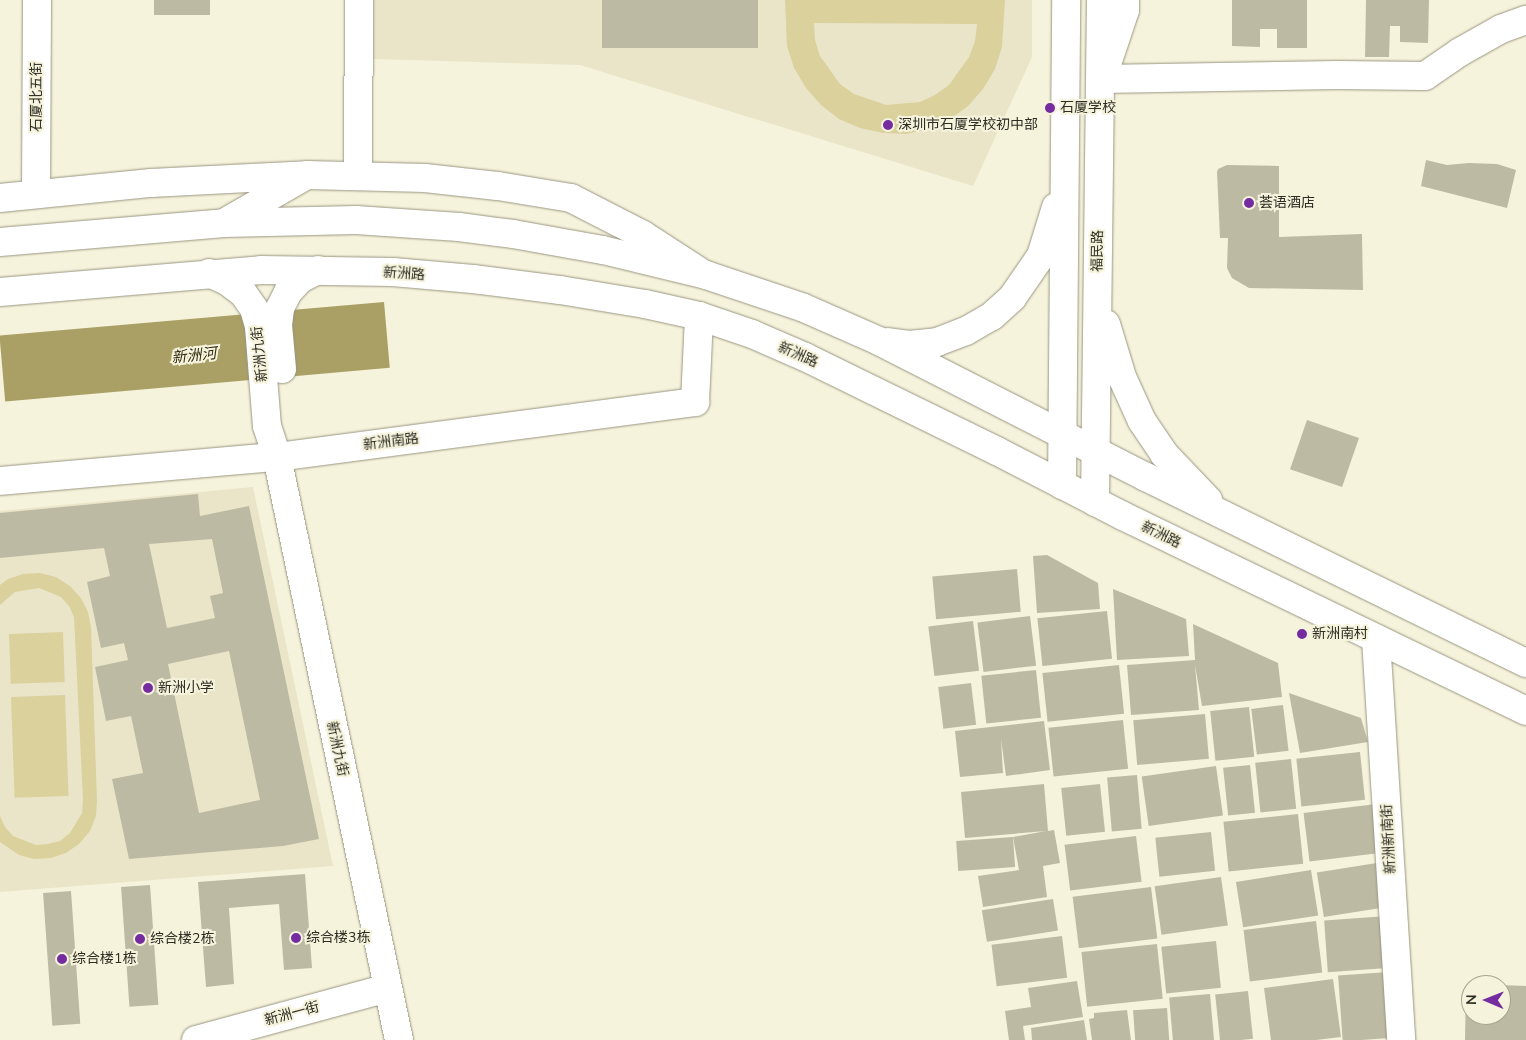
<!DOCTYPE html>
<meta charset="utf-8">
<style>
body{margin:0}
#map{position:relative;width:1526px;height:1040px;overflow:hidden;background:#f6f3dc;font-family:"Nunito Sans","Noto Sans SC",sans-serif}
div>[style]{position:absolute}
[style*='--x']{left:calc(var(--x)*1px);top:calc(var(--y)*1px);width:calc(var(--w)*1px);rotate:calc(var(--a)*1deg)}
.built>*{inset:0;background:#eae5c9}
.green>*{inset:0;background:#dbd19d;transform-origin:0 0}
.water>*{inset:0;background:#aa9f65;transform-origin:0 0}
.building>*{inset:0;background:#bdbaa4;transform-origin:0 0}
.roads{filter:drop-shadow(0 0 1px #999681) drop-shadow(0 0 1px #999681)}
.minor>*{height:28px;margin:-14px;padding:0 14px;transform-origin:14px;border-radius:14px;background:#fff}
.major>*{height:28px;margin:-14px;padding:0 14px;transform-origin:14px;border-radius:14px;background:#fff}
.dots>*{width:14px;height:14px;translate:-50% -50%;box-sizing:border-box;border:2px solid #f6f3dc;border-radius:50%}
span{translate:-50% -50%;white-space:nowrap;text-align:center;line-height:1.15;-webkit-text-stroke:4px #f6f3dc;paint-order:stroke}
.street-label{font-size:14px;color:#2e2d24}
.poi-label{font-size:14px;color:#2e2d24}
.left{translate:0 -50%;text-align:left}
.water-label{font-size:15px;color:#302b0f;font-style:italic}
.north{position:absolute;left:1461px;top:975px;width:50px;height:50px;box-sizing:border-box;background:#f6f3dc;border:1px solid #a6a492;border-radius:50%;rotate:271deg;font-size:14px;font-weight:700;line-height:20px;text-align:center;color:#2e2d24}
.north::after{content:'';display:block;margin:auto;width:18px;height:22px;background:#742ca0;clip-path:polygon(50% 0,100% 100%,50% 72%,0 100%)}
</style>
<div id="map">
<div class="built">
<i style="clip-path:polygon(374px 0,1032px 0,1032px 57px,973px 186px,580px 65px,373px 59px)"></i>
<i style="clip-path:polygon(253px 487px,333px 866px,0 892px,0 511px)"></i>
</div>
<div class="green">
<i style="clip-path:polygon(evenodd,785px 0,1005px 0,1002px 47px,995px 69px,983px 89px,968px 106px,949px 120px,928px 129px,906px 134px,883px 133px,860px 128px,839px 119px,821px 105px,806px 88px,794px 68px,787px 46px,785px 0,814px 23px,976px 24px,977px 24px,975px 41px,969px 57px,949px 85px,935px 95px,920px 102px,886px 105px,854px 94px,840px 84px,820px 56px,815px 40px,814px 23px)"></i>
<i style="clip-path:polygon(40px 573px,56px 577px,70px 586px,81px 598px,88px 612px,91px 627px,97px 801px,96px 816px,90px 831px,79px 844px,66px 853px,51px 858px,34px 859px,19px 855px,0 842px,0 816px,5px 827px,13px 836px,36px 845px,48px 844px,60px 841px,70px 833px,82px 813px,83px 800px,74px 617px,69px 606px,61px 597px,39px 588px,15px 592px,0 605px,0 585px,8px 579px,23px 574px)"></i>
<i style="left:63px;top:632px;width:50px;height:54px;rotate:88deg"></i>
<i style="left:65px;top:695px;width:101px;height:54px;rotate:88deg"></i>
</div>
<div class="water">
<i style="left:384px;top:302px;width:66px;height:386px;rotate:85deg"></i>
</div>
<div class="building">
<i style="left:154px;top:0;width:56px;height:15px"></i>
<i style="left:602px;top:0;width:156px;height:48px"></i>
<i style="clip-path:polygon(1232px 0,1307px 0,1307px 48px,1277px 48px,1277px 29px,1260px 29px,1260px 47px,1232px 46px)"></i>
<i style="clip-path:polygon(1366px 0,1429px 0,1428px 43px,1400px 42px,1400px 26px,1390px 26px,1389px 57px,1365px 57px)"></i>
<i style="clip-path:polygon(1426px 160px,1447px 165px,1469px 163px,1497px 164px,1516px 170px,1507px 208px,1421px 186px)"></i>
<i style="clip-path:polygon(1227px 165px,1279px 166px,1279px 237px,1362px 234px,1363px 290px,1249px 288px,1232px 278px,1227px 268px,1228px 238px,1220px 238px,1217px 172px,1218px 169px)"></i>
<i style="left:1307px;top:420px;width:55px;height:52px;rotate:19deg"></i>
<i style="clip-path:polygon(evenodd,198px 494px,200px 516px,249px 506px,319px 839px,283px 846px,129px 859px,112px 779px,143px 773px,131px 716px,106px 721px,95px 667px,128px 660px,124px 643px,101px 648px,87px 582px,110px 576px,104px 548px,0 558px,0 513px,198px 494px,212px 539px,223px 593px,210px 596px,215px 618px,167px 628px,149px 544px,212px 539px,198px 494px,229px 651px,260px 800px,199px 813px,168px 664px,229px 651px)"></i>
<i style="clip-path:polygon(1047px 555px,1098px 583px,1100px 609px,1037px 613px,1033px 556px)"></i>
<i style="left:1017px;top:569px;width:43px;height:85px;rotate:85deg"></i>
<i style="clip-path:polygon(1113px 589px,1186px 619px,1189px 656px,1117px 660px)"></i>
<i style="left:1107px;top:611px;width:48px;height:70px;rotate:84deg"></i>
<i style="left:1030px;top:616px;width:50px;height:53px;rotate:83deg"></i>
<i style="left:973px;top:621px;width:50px;height:45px;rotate:83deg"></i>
<i style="clip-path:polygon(1193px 624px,1278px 663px,1282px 697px,1202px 706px,1195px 665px,1199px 710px,1131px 715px,1127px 665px,1195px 660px)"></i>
<i style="left:1119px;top:665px;width:49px;height:77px;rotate:84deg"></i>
<i style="left:1036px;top:670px;width:48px;height:55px;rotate:84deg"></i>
<i style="left:971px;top:683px;width:42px;height:33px;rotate:83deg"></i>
<i style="clip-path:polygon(1289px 693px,1361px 718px,1368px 742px,1300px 753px)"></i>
<i style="left:1283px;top:705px;width:46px;height:32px;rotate:83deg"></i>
<i style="left:1249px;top:707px;width:50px;height:39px;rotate:84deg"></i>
<i style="left:1205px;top:714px;width:45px;height:72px;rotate:85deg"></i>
<i style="left:1123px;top:720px;width:49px;height:75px;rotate:84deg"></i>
<i style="clip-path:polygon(1044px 721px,1050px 770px,1006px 776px,1001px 739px,1003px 773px,960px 777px,955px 731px)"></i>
<i style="left:1360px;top:752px;width:48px;height:64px;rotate:84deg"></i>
<i style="left:1291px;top:759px;width:50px;height:36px;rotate:84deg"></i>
<i style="left:1250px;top:765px;width:48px;height:27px;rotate:84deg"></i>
<i style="left:1216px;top:766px;width:50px;height:75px;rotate:82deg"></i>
<i style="left:1137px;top:775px;width:54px;height:30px;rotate:85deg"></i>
<i style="clip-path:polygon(1044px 784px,1048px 831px,1054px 830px,1060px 863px,1043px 866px,1047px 897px,983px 907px,978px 876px,1019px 870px,1013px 837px,1046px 831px,965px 838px,961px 792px)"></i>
<i style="left:1100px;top:784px;width:48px;height:39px;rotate:84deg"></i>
<i style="left:1376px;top:804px;width:49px;height:73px;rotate:83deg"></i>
<i style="left:1298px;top:814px;width:50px;height:75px;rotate:84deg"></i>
<i style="left:1211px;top:832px;width:39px;height:56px;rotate:84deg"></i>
<i style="left:1136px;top:836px;width:46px;height:72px;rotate:83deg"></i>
<i style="left:1013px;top:837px;width:30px;height:57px;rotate:86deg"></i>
<i style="left:1383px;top:862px;width:45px;height:67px;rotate:81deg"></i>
<i style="left:1311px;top:870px;width:46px;height:76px;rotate:81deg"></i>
<i style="clip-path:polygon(305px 874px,312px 968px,284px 970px,279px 904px,229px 908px,234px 984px,206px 987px,198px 882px)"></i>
<i style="left:1221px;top:877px;width:49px;height:67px;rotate:82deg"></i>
<i style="left:150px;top:885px;width:120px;height:29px;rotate:86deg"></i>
<i style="left:1151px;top:887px;width:52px;height:79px;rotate:83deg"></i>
<i style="left:71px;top:891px;width:133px;height:28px;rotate:86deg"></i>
<i style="left:1053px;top:899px;width:32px;height:72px;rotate:81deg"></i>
<i style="left:1387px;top:916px;width:52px;height:63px;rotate:86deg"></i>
<i style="left:1316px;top:921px;width:52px;height:73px;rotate:83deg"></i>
<i style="left:1062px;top:936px;width:42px;height:71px;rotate:83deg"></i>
<i style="left:1216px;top:941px;width:47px;height:55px;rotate:84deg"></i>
<i style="left:1157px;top:944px;width:55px;height:76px;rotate:84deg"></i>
<i style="left:1388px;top:972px;width:66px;height:50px;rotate:86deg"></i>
<i style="clip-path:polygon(1333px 979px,1341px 1037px,1316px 1040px,1271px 1040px,1264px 988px)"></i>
<i style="clip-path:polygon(1077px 981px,1083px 1017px,1023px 1026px,1025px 1040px,1009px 1040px,1005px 1011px,1031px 1007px,1028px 988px)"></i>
<i style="clip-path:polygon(1466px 985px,1471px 985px,1471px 1015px,1501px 1015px,1501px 985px,1526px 986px,1526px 1040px,1465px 1040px)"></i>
<i style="left:1248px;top:991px;width:48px;height:33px;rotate:84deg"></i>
<i style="left:1210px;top:994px;width:46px;height:41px;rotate:85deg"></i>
<i style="left:1167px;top:1008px;width:32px;height:34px;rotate:86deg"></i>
<i style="clip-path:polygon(1127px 1010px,1131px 1040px,1092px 1040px,1089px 1019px,1094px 1018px,1094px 1013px)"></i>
<i style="clip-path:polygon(1084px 1020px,1087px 1040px,1032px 1040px,1031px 1028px)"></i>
</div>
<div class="roads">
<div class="minor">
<i style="--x:1125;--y:0;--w:10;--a:90"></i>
<i style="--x:1125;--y:10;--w:73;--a:108.4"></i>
<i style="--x:1102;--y:79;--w:235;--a:-1"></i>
<i style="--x:1337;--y:75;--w:88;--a:0.7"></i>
<i style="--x:1425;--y:76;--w:42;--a:-34.4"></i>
<i style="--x:1460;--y:52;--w:47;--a:-29.3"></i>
<i style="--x:1501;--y:29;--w:27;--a:-20"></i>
<i style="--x:358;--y:175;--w:175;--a:-89.7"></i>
<i style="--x:36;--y:194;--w:194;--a:-89.7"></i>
<i style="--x:0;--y:198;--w:152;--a:-5.7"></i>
<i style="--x:151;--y:183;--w:156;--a:-2.9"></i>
<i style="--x:307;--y:175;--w:118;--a:1.5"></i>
<i style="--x:425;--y:178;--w:73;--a:6.3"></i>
<i style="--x:498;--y:186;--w:74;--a:9.3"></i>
<i style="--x:571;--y:198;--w:81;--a:27.2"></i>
<i style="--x:643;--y:235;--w:68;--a:33"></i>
<i style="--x:209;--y:273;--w:20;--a:24"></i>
<i style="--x:227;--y:281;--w:20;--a:37"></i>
<i style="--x:243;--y:293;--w:19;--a:55"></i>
<i style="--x:254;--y:309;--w:19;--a:74"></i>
<i style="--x:259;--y:327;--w:99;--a:85.4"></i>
<i style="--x:267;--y:426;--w:33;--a:72"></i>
<i style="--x:277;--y:457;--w:596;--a:78.18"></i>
<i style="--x:282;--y:369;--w:44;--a:-95.2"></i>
<i style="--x:278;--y:325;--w:17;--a:-83"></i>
<i style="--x:280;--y:308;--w:18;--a:-63"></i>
<i style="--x:288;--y:292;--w:18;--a:-47"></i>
<i style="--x:300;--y:279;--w:20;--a:-27"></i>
<i style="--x:0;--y:481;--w:278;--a:-5"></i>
<i style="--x:277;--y:457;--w:422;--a:-7.5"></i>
<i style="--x:695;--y:402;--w:86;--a:-87.3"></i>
<i style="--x:1376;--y:639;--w:402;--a:86.4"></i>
<i style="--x:196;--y:1040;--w:198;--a:-15.2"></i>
</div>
<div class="major">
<i style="--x:229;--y:220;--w:90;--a:-30"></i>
<i style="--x:0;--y:242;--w:225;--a:-4.8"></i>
<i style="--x:224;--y:223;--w:132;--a:-1.3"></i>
<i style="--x:356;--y:220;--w:103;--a:3.9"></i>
<i style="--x:459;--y:227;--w:54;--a:7.4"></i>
<i style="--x:513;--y:234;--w:91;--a:10.1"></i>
<i style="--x:603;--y:250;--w:106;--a:13.6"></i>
<i style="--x:706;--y:275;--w:103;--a:18.6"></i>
<i style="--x:804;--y:308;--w:82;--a:23.7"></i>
<i style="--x:879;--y:341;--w:300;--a:27"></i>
<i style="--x:1146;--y:477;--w:423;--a:26.1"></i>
<i style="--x:0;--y:292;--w:262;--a:-4.8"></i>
<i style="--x:261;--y:270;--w:132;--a:0.9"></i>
<i style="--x:393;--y:272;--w:80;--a:5"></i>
<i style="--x:473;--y:279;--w:88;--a:7.2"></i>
<i style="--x:560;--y:290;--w:86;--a:9.4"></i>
<i style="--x:645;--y:304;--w:55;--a:12.5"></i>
<i style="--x:699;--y:316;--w:56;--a:18.8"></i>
<i style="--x:752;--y:334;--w:58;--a:23.5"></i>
<i style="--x:805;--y:357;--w:214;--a:26.1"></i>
<i style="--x:997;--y:451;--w:142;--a:27.3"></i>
<i style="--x:1123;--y:516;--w:448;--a:25.8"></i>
<i style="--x:1106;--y:324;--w:55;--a:73.2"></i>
<i style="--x:1122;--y:377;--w:48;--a:65.6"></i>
<i style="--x:1142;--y:421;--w:40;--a:56"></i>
<i style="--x:1164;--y:454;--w:64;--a:46.3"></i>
<i style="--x:888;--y:342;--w:21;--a:8"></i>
<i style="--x:909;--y:345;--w:28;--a:-6"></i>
<i style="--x:937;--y:342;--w:31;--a:-21"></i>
<i style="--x:966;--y:331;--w:30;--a:-30"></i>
<i style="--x:992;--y:316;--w:27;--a:-42"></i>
<i style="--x:1012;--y:298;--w:51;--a:-55.4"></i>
<i style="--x:1041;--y:256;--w:51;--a:-73"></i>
<i style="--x:1062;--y:485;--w:485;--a:-89.5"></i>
<i style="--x:1095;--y:502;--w:502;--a:-89.32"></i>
</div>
</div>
<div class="dots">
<i style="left:1050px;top:108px;background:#742ca0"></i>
<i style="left:888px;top:125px;background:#742ca0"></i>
<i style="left:1249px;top:203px;background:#742ca0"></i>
<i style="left:1302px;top:634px;background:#742ca0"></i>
<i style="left:148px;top:688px;background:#742ca0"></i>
<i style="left:296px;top:938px;background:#742ca0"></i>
<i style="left:140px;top:939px;background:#742ca0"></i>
<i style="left:62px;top:959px;background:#742ca0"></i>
</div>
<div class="street-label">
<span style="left:37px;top:97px;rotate:-90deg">石厦北五街</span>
<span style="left:1098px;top:251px;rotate:-89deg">福民路</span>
<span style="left:404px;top:274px;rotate:4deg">新洲路</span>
<span style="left:260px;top:354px;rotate:-96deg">新洲九街</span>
<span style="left:798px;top:355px;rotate:24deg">新洲路</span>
<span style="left:391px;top:442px;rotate:-7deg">新洲南路</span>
<span style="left:1161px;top:535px;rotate:26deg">新洲路</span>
<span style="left:337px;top:749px;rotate:78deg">新洲九街</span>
<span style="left:1389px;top:839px;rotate:-93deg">新洲新南街</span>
<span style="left:292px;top:1014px;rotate:-15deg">新洲一街</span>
</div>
<div class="poi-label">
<span class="left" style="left:1060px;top:108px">石厦学校</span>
<span class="left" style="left:898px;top:125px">深圳市石厦学校初中部</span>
<span class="left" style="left:1259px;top:203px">荟语酒店</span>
<span class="left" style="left:1312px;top:634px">新洲南村</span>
<span class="left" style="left:158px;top:688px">新洲小学</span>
<span class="left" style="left:306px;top:938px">综合楼3栋</span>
<span class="left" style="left:150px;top:939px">综合楼2栋</span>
<span class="left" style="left:72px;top:959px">综合楼1栋</span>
</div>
<div class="water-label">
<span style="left:194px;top:356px;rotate:-6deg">新洲河</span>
</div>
<div class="north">N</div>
</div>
